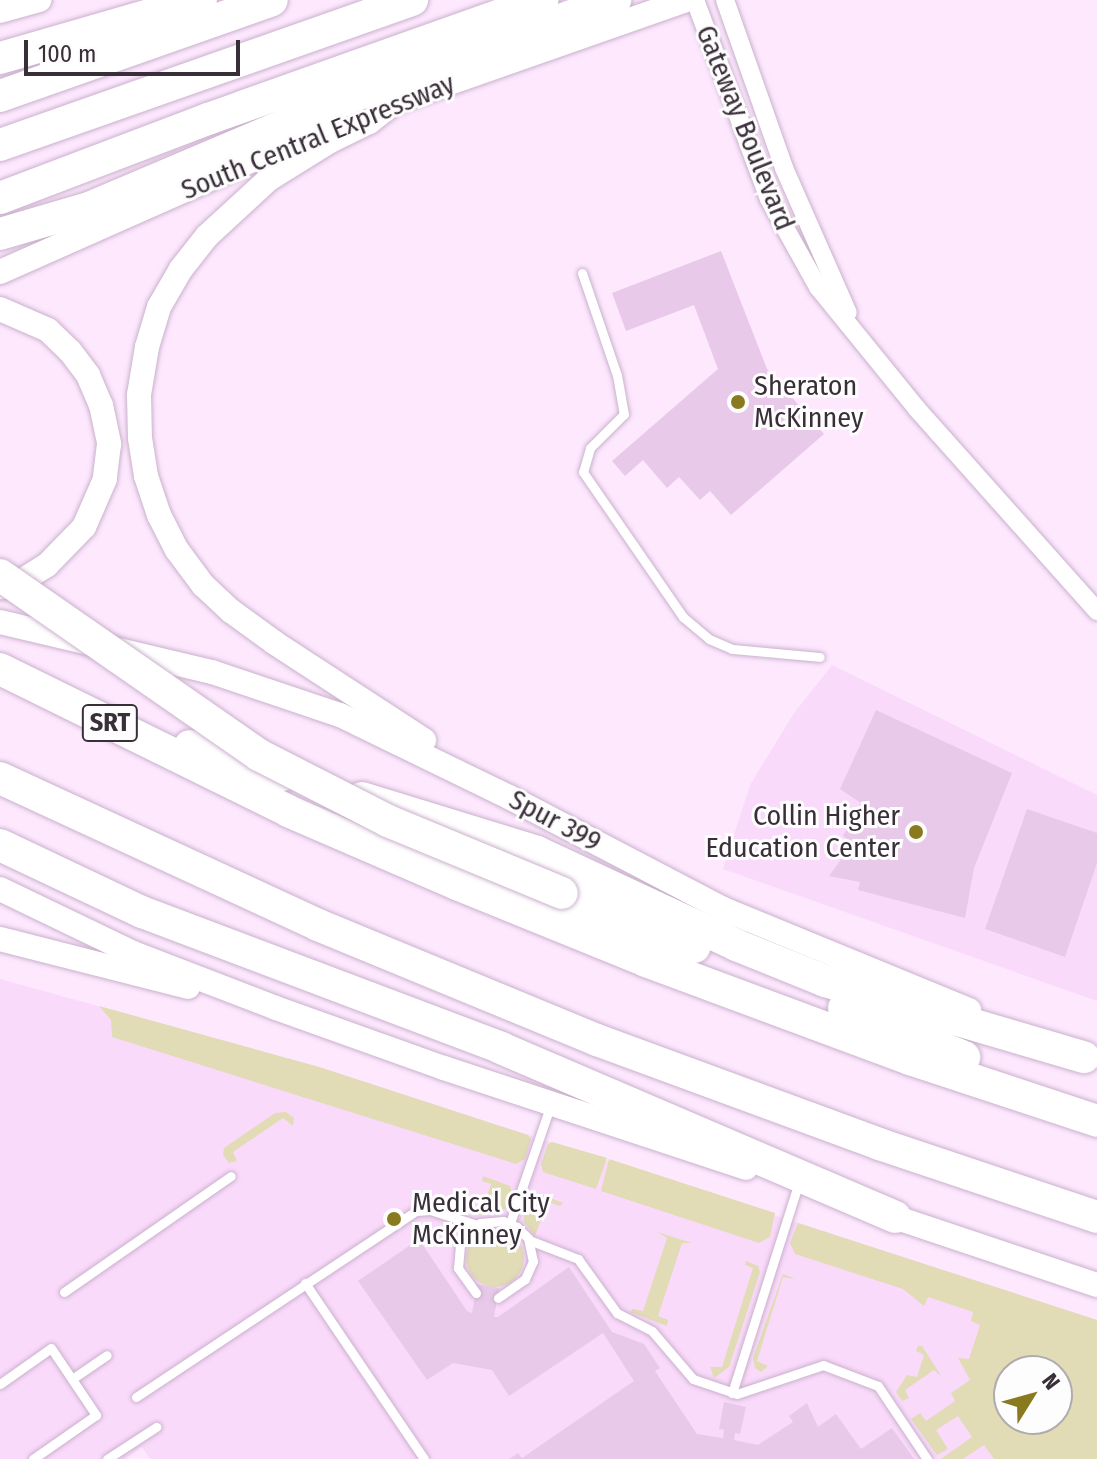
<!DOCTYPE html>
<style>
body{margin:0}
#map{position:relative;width:1097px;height:1459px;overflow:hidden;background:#fde8fe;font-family:"Fira Sans Condensed",sans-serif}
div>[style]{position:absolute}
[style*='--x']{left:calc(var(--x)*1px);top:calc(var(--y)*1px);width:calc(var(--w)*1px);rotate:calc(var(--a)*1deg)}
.built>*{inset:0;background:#fadafb}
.green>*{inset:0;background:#e1dbb6}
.round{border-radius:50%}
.building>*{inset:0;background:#e8c9e9}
.roads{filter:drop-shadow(0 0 2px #cab1cc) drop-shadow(0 0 2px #cab1cc)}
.service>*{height:9px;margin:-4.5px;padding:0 4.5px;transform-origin:4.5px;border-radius:4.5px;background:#fff}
.minor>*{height:18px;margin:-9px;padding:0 9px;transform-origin:9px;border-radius:9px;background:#fff}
.secondary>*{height:24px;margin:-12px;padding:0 12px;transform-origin:12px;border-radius:12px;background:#fff}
.motorway>*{height:32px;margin:-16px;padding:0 16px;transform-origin:16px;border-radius:16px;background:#fff}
.bridges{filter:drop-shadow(0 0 2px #cab1cc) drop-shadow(0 0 2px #cab1cc)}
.motorway-bridge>*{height:32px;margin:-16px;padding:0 16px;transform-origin:16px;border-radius:16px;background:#fff}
.dots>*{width:22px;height:22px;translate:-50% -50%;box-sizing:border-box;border:4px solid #fdfdfd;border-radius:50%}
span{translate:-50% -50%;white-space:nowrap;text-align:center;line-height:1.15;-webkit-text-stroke:6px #fdfdfd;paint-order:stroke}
.shield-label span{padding:2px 6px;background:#fdfdfd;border:2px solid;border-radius:6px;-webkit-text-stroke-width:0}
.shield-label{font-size:26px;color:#392f39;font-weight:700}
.street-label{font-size:28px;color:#392f39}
.poi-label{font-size:28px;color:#392f39}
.left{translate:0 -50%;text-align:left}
.right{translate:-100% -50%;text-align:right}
.north{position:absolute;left:993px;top:1355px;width:80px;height:80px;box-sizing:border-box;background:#fdfdfd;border:2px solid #afabaf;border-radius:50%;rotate:53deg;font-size:22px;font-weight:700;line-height:32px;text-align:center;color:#392f39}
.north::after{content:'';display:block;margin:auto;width:28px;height:36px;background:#897a20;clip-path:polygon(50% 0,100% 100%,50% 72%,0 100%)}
.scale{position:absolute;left:24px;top:40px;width:216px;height:36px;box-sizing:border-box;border:4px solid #392f39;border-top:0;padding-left:10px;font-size:24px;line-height:28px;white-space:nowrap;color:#392f39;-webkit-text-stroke:6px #fdfdfd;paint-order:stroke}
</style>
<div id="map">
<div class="built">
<i style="clip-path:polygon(832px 665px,1097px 795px,1097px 1001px,723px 869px,750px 785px,794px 713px)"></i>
<i style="clip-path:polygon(evenodd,0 979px,319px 1067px,1097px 1320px,1097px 1459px,150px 1459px,142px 1447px,125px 1459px,0 1459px,0 979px,1009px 1371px,1057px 1371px,1057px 1419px,1009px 1419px,1009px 1371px)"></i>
</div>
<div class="green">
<i style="clip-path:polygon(99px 1006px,319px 1067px,528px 1135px,531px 1139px,525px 1159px,516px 1164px,112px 1037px,111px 1020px)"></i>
<i style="clip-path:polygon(286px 1112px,294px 1118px,293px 1126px,283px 1118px,233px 1152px,237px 1161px,229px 1163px,223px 1155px,224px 1148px,275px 1113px)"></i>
<i style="clip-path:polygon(552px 1142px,607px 1158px,596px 1189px,543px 1172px,541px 1164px,548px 1144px)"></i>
<i style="clip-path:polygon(609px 1159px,775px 1213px,770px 1237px,759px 1243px,601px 1191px)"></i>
<i style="clip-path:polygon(483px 1176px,510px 1186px,513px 1196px,507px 1209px,480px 1215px,470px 1213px,473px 1209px,482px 1211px,491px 1184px,482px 1181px)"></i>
<i style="clip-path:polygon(543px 1195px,563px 1203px,560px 1206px,548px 1202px,535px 1236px,524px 1222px,524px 1216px,529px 1200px)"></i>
<i style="clip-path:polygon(evenodd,798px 1223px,1097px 1320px,1097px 1459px,994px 1459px,984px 1445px,963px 1459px,941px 1459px,972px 1437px,958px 1416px,936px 1430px,948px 1449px,937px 1455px,911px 1419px,920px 1413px,926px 1421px,955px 1401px,951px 1393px,970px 1380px,958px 1358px,969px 1359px,980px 1325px,971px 1321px,973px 1312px,928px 1297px,924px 1306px,903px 1289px,795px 1254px,790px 1243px,798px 1223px,1057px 1371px,1057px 1419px,1009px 1419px,1009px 1371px,1057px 1371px)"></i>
<i class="round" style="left:466px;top:1229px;width:58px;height:58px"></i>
<i style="clip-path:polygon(657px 1232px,692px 1243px,682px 1243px,658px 1316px,668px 1320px,667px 1326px,630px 1312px,633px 1309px,643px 1311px,667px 1238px)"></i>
<i style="clip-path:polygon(746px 1261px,758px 1266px,760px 1272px,729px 1367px,714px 1378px,710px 1367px,722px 1367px,753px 1268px,745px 1265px)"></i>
<i style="clip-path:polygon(783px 1274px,795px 1279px,783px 1277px,757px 1361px,768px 1366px,761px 1372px,755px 1368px,753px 1358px)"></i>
<i style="clip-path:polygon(918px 1346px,922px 1346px,942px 1377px,934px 1370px,905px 1390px,909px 1398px,902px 1401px,896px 1392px,907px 1375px,917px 1377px,924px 1355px,916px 1351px)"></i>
</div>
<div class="building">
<i style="clip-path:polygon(721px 251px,767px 369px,824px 434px,731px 515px,710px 491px,700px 500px,679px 477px,667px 488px,643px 460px,625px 476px,612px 461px,718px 369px,694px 305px,626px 331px,612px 293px)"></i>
<i style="clip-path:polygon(876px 710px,1012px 773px,974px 868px,965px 918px,858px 890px,860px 882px,829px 876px,853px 843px,843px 836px,861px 803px,840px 789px)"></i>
<i style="clip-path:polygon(1027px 809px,1097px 833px,1097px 863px,1065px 957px,985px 929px)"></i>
<i style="clip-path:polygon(419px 1239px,467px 1311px,472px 1313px,477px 1284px,499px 1288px,494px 1317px,498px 1317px,569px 1267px,612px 1332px,644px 1344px,660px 1368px,655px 1371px,697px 1434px,723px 1438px,724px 1430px,719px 1429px,724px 1402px,746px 1407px,740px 1434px,735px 1433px,734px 1440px,758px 1445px,793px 1422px,789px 1416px,807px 1403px,818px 1427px,836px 1414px,861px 1449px,892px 1428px,914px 1459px,509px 1459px,518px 1453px,522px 1458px,634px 1381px,603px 1333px,509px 1396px,492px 1370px,453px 1363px,427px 1380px,358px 1281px)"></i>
</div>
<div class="roads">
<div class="service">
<i style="--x:582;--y:273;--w:108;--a:71.1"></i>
<i style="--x:617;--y:375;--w:40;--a:80"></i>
<i style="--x:624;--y:414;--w:48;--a:135"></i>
<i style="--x:590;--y:448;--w:25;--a:106"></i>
<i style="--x:583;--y:472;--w:176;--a:55.4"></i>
<i style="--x:683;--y:617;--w:34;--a:40"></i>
<i style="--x:709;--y:639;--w:25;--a:23"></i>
<i style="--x:732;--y:649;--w:88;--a:5.2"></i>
<i style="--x:510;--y:1223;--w:126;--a:-71"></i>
<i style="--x:529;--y:1240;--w:53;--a:21.2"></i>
<i style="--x:578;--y:1259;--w:67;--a:54.2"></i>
<i style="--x:617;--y:1313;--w:39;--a:27"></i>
<i style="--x:652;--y:1331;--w:63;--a:49.5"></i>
<i style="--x:693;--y:1379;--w:46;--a:18.8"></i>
<i style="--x:737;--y:1394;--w:91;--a:-18.6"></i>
<i style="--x:823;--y:1365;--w:59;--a:20.9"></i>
<i style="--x:878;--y:1386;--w:88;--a:56.1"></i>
<i style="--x:305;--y:1283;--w:212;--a:55.9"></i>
<i style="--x:64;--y:1292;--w:203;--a:-34.8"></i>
<i style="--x:476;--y:1293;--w:31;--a:-126"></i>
<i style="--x:458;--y:1268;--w:23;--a:-85"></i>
<i style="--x:460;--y:1245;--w:15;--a:-58"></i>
<i style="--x:468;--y:1232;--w:15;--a:-37"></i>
<i style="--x:480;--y:1223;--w:23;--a:-5"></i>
<i style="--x:503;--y:1221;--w:15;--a:23"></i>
<i style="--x:517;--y:1227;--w:16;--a:45"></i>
<i style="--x:528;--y:1238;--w:24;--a:78"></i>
<i style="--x:533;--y:1261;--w:20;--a:114"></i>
<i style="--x:525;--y:1279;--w:33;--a:145"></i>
<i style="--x:72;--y:1379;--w:42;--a:-34.4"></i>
<i style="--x:0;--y:1384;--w:62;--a:-35.2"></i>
<i style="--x:51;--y:1348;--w:81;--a:56.1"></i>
<i style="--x:96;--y:1415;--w:77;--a:145.1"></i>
<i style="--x:732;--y:1393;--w:218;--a:-72.4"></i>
<i style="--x:136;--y:1397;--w:336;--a:-33.6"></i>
<i style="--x:416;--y:1211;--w:14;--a:-4"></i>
<i style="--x:430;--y:1210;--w:49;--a:17.7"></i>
<i style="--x:107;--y:1459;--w:59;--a:-33.1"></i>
</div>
<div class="minor">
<i style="--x:695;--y:0;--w:212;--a:69.6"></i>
<i style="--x:769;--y:199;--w:101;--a:60.9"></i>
<i style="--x:818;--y:287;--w:157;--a:50.9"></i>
<i style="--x:917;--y:409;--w:271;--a:48.3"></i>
<i style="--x:725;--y:0;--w:178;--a:70.6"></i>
<i style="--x:784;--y:168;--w:158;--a:66.2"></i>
</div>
<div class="secondary">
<i style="--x:0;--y:11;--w:41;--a:-15.8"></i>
<i style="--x:396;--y:101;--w:34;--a:142"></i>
<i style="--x:369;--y:122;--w:43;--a:154"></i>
<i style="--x:330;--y:141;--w:72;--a:148.1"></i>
<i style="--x:269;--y:179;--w:84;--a:137.4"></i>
<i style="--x:207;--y:236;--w:42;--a:128.2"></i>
<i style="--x:181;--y:269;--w:44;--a:120.1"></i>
<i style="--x:159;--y:307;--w:42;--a:106.7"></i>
<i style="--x:147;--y:347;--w:49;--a:99.5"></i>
<i style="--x:139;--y:395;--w:43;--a:88.7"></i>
<i style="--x:140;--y:438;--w:38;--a:81"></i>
<i style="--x:146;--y:476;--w:41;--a:71.6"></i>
<i style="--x:159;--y:515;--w:39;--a:63"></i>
<i style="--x:177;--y:550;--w:44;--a:53.4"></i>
<i style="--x:203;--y:585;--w:38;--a:43"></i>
<i style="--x:231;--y:611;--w:54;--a:36"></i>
<i style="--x:275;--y:643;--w:178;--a:33.1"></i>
<i style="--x:384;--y:106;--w:320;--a:-19.3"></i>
<i style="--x:0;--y:272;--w:358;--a:-23.9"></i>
<i style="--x:0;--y:309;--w:52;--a:23.6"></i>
<i style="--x:48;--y:330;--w:30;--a:44"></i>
<i style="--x:70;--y:351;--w:30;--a:53"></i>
<i style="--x:88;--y:375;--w:33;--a:67"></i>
<i style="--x:101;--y:405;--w:40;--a:78"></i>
<i style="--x:109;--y:444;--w:35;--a:97"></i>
<i style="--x:105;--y:479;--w:52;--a:113.6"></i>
<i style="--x:84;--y:527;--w:53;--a:134.2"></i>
<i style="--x:47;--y:565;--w:32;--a:148"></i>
<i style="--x:20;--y:582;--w:19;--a:164"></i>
<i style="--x:0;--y:622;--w:218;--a:13.3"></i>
<i style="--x:212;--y:672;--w:135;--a:18.6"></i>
<i style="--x:340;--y:715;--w:188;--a:25.9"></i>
<i style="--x:509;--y:797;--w:242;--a:27.6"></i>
<i style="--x:723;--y:909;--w:266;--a:22.3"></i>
<i style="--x:0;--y:889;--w:148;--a:25.7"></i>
<i style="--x:133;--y:953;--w:153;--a:21"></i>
<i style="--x:276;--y:1008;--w:178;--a:19.7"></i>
<i style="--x:444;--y:1068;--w:318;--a:18.3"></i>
<i style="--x:0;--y:939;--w:194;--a:14.3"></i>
<i style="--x:879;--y:1212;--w:230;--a:18.5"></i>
</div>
<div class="motorway">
<i style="--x:0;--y:58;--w:209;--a:-16.1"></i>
<i style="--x:0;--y:96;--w:288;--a:-19.4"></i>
<i style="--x:0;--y:145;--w:437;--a:-19.4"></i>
<i style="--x:0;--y:198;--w:222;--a:-20.8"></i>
<i style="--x:208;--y:119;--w:355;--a:-19.6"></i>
<i style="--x:0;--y:234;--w:93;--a:-16.3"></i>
<i style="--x:89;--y:208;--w:292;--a:-23"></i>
<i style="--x:358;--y:94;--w:274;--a:-20.1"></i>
<i style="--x:0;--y:669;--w:321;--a:26.2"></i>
<i style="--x:288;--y:811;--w:186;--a:23.4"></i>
<i style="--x:459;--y:885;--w:202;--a:22.1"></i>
<i style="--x:646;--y:961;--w:282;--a:20.4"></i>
<i style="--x:910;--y:1059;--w:197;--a:18.3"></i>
<i style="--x:190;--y:746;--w:97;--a:17.3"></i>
<i style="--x:0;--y:778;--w:350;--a:24.8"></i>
<i style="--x:318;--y:925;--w:302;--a:22.4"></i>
<i style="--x:597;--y:1040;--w:301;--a:20.2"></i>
<i style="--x:879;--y:1144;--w:230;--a:18.5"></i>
<i style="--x:362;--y:798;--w:183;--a:17.1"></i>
<i style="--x:537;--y:852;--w:220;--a:25"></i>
<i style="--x:736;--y:945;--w:96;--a:22"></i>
<i style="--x:825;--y:981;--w:270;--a:16.4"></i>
<i style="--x:0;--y:845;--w:157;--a:25.3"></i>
<i style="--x:142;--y:912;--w:384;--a:20.7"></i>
<i style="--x:501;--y:1048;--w:429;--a:23.2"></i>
<i style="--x:562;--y:893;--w:143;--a:22.2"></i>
<i style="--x:844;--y:1008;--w:130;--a:22.2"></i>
</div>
</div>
<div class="bridges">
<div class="motorway-bridge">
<i style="--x:0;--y:575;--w:315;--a:34.8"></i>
<i style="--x:259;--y:755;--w:145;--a:27.1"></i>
<i style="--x:388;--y:821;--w:188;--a:22.5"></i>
</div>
</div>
<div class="dots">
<i style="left:738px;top:402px;background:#897a20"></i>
<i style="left:916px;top:832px;background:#897a20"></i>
<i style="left:394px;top:1219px;background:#897a20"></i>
</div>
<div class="shield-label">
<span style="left:110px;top:723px">SRT</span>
</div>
<div class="street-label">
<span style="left:745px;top:128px;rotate:68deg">Gateway Boulevard</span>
<span style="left:318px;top:137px;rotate:-22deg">South Central Expressway</span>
<span style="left:555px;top:821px;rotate:28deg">Spur 399</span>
</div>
<div class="poi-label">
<span class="left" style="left:754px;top:402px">Sheraton<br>McKinney</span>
<span class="right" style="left:900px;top:832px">Collin Higher<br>Education Center</span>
<span class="left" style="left:412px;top:1219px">Medical City<br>McKinney</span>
</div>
<div class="north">N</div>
<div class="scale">100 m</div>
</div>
